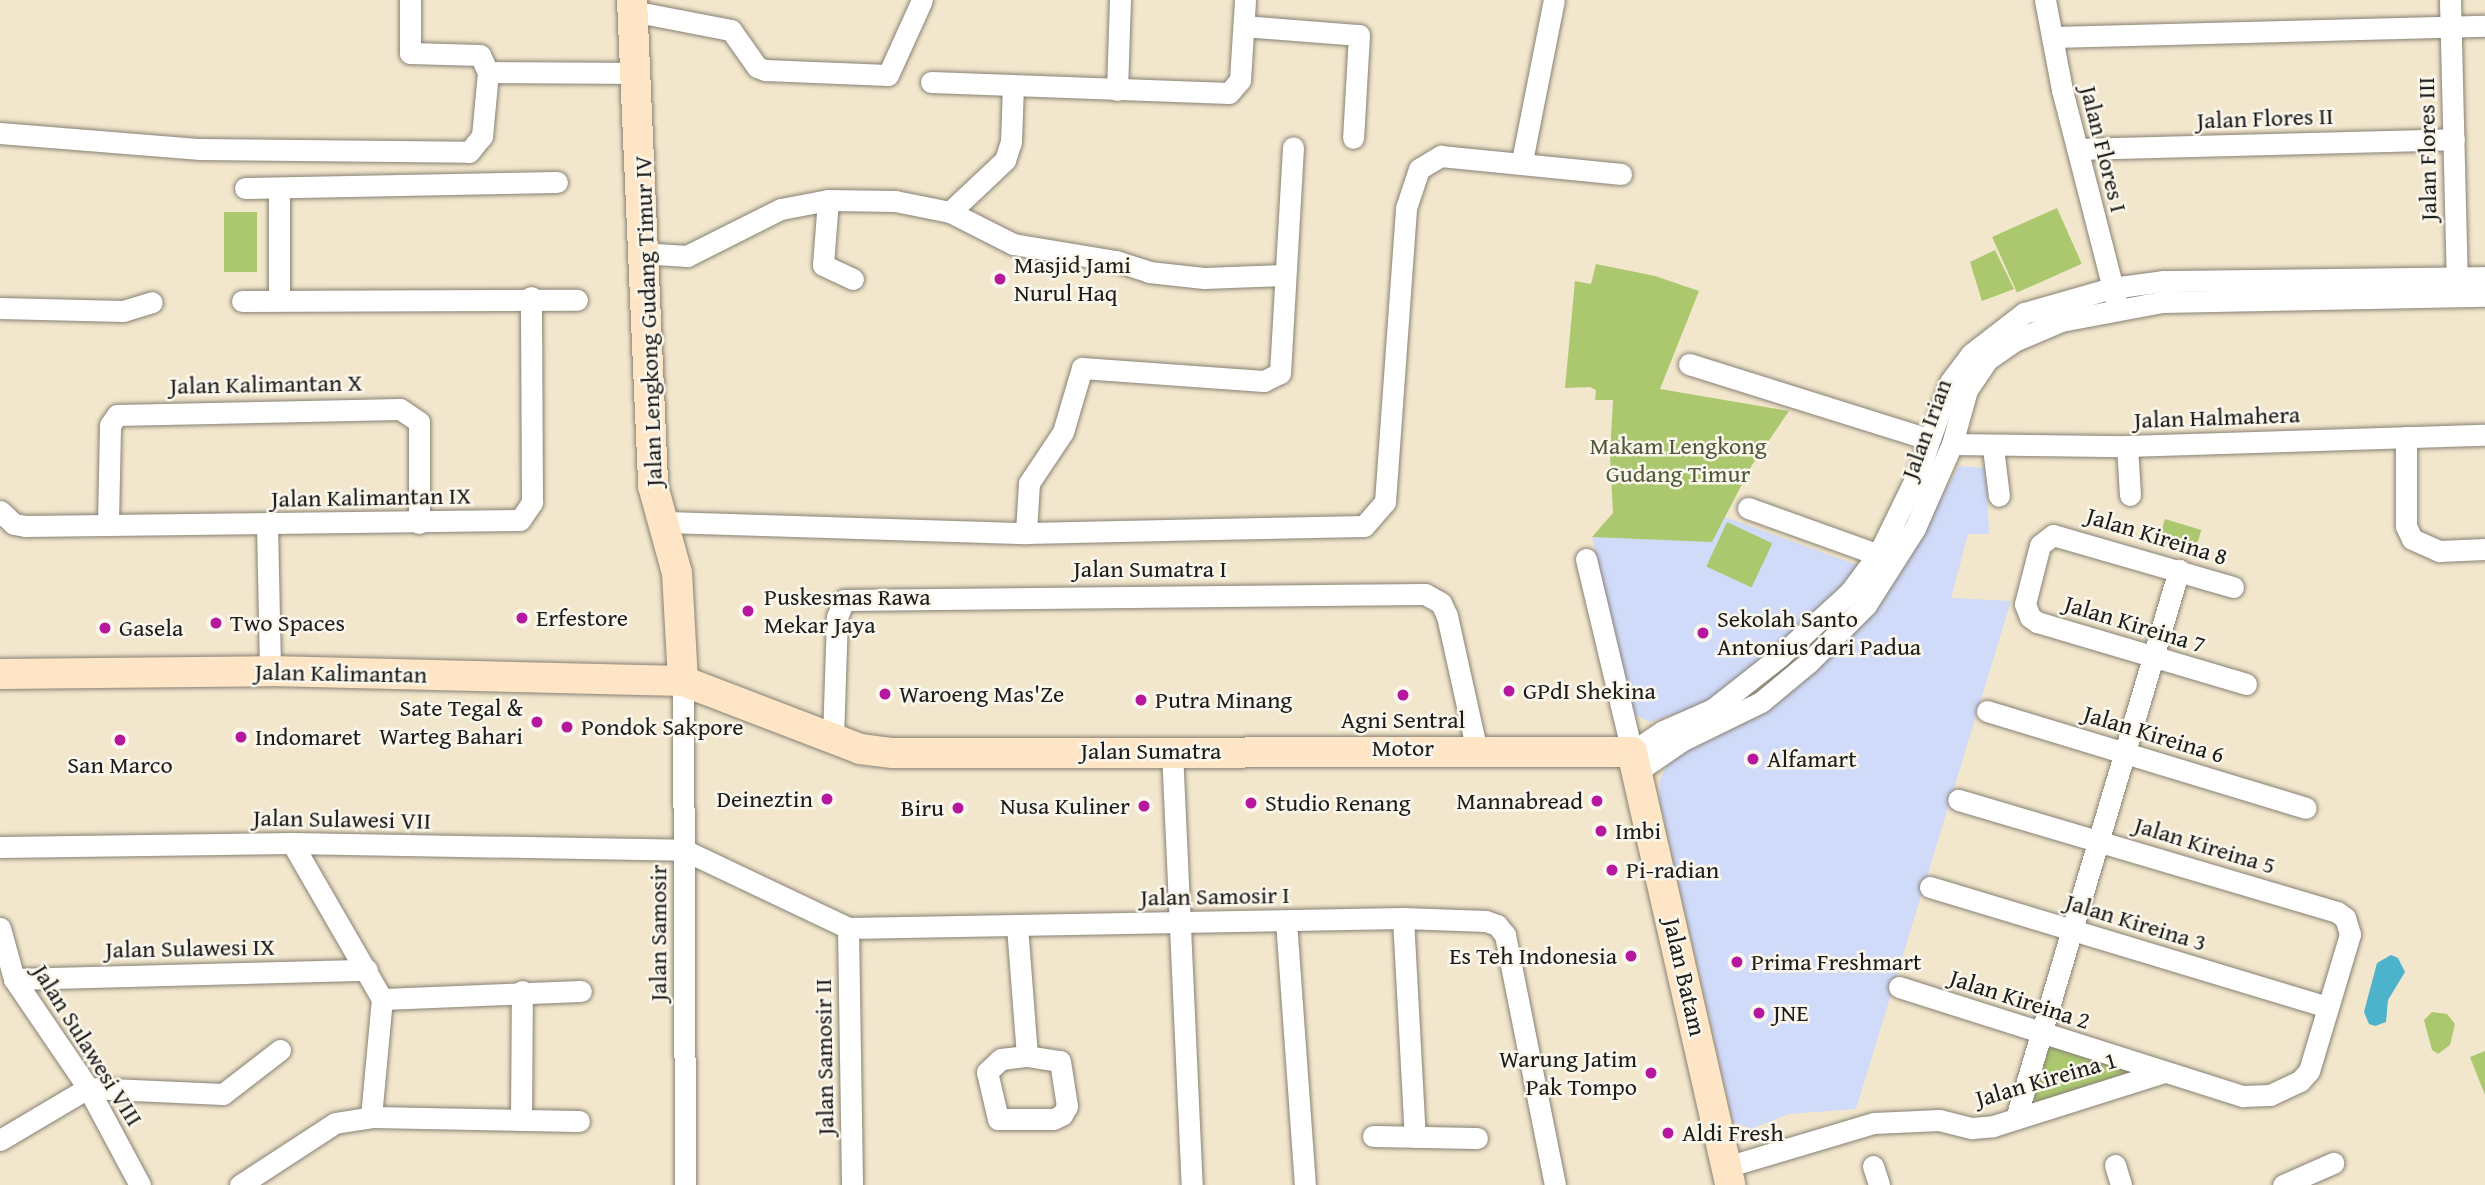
<!DOCTYPE html>
<style>
body{margin:0}
#map{position:relative;width:2485px;height:1185px;overflow:hidden;background:#f2e6cc;font-family:"Gentium Book Plus",serif}
div>[style]{position:absolute}
[style*='--x']{left:calc(var(--x)*1px);top:calc(var(--y)*1px);width:calc(var(--w)*1px);rotate:calc(var(--a)*1deg)}
.built>*{inset:0;background:#d0daf9}
.green>*{inset:0;background:#abc86f;transform-origin:0 0}
.water>*{inset:0;background:#4cb3cb}
.roads{filter:drop-shadow(0 0 2px #878174) drop-shadow(0 0 2px #878174)}
.street>*{height:21px;margin:-10.5px;padding:0 10.5px;transform-origin:10.5px;border-radius:10.5px;background:#fff}
.secondary>*{height:30px;margin:-15px;padding:0 15px;transform-origin:15px;border-radius:15px;background:#fde5c5}
.dots>*{width:19px;height:19px;translate:-50% -50%;box-sizing:border-box;border:4px solid #fbf7ec;border-radius:50%}
span{translate:-50% -50%;white-space:nowrap;text-align:center;line-height:1.15;-webkit-text-stroke:5px #fbf7ec;paint-order:stroke}
.street-label{font-size:24px;color:#1c1c1c}
.poi-label{font-size:24px;color:#1c1c1c}
.left{translate:0 -50%;text-align:left}
.right{translate:-100% -50%;text-align:right}
.park-label{font-size:24px;color:#4e5839}
</style>
<div id="map">
<div class="built">
<i style="clip-path:polygon(1959px 466px,1986px 468px,1989px 534px,1968px 534px,1951px 598px,2011px 601px,1856px 1109px,1789px 1114px,1751px 1129px,1733px 1122px,1660px 802px,1660px 780px,1667px 764px,1678px 753px,1770px 704px,1924px 529px)"></i>
<i style="clip-path:polygon(1725px 517px,1857px 565px,1853px 579px,1735px 686px,1699px 707px,1650px 722px,1636px 715px,1629px 705px,1592px 537px,1712px 541px)"></i>
</div>
<div class="green">
<i style="left:2057px;top:208px;width:61px;height:71px;rotate:66deg"></i>
<i style="left:224px;top:212px;width:33px;height:60px"></i>
<i style="clip-path:polygon(1995px 250px,2014px 289px,1982px 301px,1970px 262px)"></i>
<i style="clip-path:polygon(1596px 264px,1655px 276px,1699px 291px,1660px 389px,1789px 411px,1752px 465px,1712px 542px,1592px 537px,1613px 513px,1610px 456px,1613px 400px,1595px 400px,1596px 390px,1590px 387px,1565px 388px,1575px 281px,1591px 284px)"></i>
<i style="left:2165px;top:519px;width:38px;height:25px;rotate:17deg"></i>
<i style="left:1727px;top:522px;width:50px;height:49px;rotate:25deg"></i>
<i style="clip-path:polygon(2432px 1012px,2447px 1014px,2455px 1024px,2450px 1045px,2438px 1054px,2432px 1050px,2424px 1020px)"></i>
<i style="clip-path:polygon(2054px 1046px,2137px 1070px,2037px 1102px,2033px 1096px,2047px 1050px)"></i>
<i style="clip-path:polygon(2485px 1051px,2485px 1095px,2470px 1057px)"></i>
</div>
<div class="water">
<i style="clip-path:polygon(2391px 955px,2398px 958px,2405px 972px,2388px 1000px,2386px 1022px,2375px 1026px,2369px 1024px,2364px 1012px,2377px 963px)"></i>
</div>
<div class="roads">
<div class="street">
<i style="--x:410;--y:0;--w:53;--a:90"></i>
<i style="--x:410;--y:53;--w:70;--a:1.6"></i>
<i style="--x:480;--y:55;--w:19;--a:65"></i>
<i style="--x:488;--y:72;--w:148;--a:0.4"></i>
<i style="--x:2045;--y:0;--w:92;--a:79.3"></i>
<i style="--x:2062;--y:90;--w:217;--a:75.6"></i>
<i style="--x:2450;--y:0;--w:291;--a:88.6"></i>
<i style="--x:632;--y:11;--w:101;--a:10.9"></i>
<i style="--x:731;--y:30;--w:45;--a:54.9"></i>
<i style="--x:757;--y:67;--w:9;--a:21"></i>
<i style="--x:765;--y:70;--w:123;--a:2.3"></i>
<i style="--x:888;--y:75;--w:82;--a:-65.6"></i>
<i style="--x:1244;--y:26;--w:115;--a:4.5"></i>
<i style="--x:1359;--y:35;--w:103;--a:93.3"></i>
<i style="--x:2054;--y:37;--w:431;--a:-1.5"></i>
<i style="--x:931;--y:82;--w:298;--a:2.1"></i>
<i style="--x:1229;--y:93;--w:17;--a:-50"></i>
<i style="--x:1240;--y:80;--w:80;--a:-86.4"></i>
<i style="--x:1117;--y:90;--w:90;--a:-88.1"></i>
<i style="--x:0;--y:133;--w:201;--a:4.6"></i>
<i style="--x:200;--y:149;--w:269;--a:0.6"></i>
<i style="--x:469;--y:152;--w:21;--a:-51"></i>
<i style="--x:482;--y:136;--w:64;--a:-84.6"></i>
<i style="--x:2078;--y:149;--w:376;--a:-1.5"></i>
<i style="--x:1522;--y:161;--w:164;--a:-78.8"></i>
<i style="--x:245;--y:188;--w:312;--a:-1.1"></i>
<i style="--x:279;--y:188;--w:112;--a:90"></i>
<i style="--x:828;--y:200;--w:65;--a:94.4"></i>
<i style="--x:823;--y:265;--w:33;--a:25"></i>
<i style="--x:950;--y:212;--w:76;--a:-43.4"></i>
<i style="--x:1005;--y:160;--w:19;--a:-72"></i>
<i style="--x:1011;--y:142;--w:56;--a:-88"></i>
<i style="--x:640;--y:253;--w:47;--a:3.7"></i>
<i style="--x:687;--y:256;--w:105;--a:-26.6"></i>
<i style="--x:781;--y:209;--w:48;--a:-10.8"></i>
<i style="--x:828;--y:200;--w:67;--a:0.9"></i>
<i style="--x:895;--y:201;--w:56;--a:11.3"></i>
<i style="--x:950;--y:212;--w:71;--a:26.9"></i>
<i style="--x:1013;--y:244;--w:104;--a:9.4"></i>
<i style="--x:1116;--y:261;--w:35;--a:18"></i>
<i style="--x:1149;--y:272;--w:55;--a:6.2"></i>
<i style="--x:1204;--y:278;--w:79;--a:-2.2"></i>
<i style="--x:242;--y:301;--w:335;--a:-0.2"></i>
<i style="--x:0;--y:308;--w:123;--a:1.4"></i>
<i style="--x:123;--y:311;--w:30;--a:-17"></i>
<i style="--x:1689;--y:364;--w:251;--a:17.4"></i>
<i style="--x:2406;--y:437;--w:89;--a:90"></i>
<i style="--x:2406;--y:526;--w:14;--a:65"></i>
<i style="--x:2412;--y:539;--w:30;--a:24"></i>
<i style="--x:2439;--y:551;--w:46;--a:-2.5"></i>
<i style="--x:1952;--y:444;--w:175;--a:0.7"></i>
<i style="--x:2127;--y:446;--w:358;--a:-1.8"></i>
<i style="--x:2127;--y:446;--w:49;--a:86.5"></i>
<i style="--x:1993;--y:448;--w:48;--a:82.9"></i>
<i style="--x:1748;--y:508;--w:149;--a:19.7"></i>
<i style="--x:0;--y:511;--w:19;--a:43"></i>
<i style="--x:14;--y:524;--w:11;--a:10"></i>
<i style="--x:25;--y:526;--w:495;--a:-0.7"></i>
<i style="--x:520;--y:520;--w:22;--a:-56"></i>
<i style="--x:532;--y:502;--w:205;--a:-90.3"></i>
<i style="--x:666;--y:522;--w:360;--a:1.8"></i>
<i style="--x:1026;--y:533;--w:338;--a:-1.2"></i>
<i style="--x:1364;--y:526;--w:32;--a:-49"></i>
<i style="--x:1385;--y:502;--w:295;--a:-85.9"></i>
<i style="--x:1406;--y:208;--w:41;--a:-71.6"></i>
<i style="--x:1419;--y:169;--w:26;--a:-31"></i>
<i style="--x:1441;--y:156;--w:181;--a:5.7"></i>
<i style="--x:108;--y:523;--w:98;--a:-88.8"></i>
<i style="--x:110;--y:425;--w:12;--a:-55"></i>
<i style="--x:117;--y:415;--w:283;--a:-1.2"></i>
<i style="--x:400;--y:409;--w:23;--a:34"></i>
<i style="--x:419;--y:422;--w:101;--a:90"></i>
<i style="--x:267;--y:524;--w:147;--a:88.8"></i>
<i style="--x:1026;--y:533;--w:50;--a:-86.6"></i>
<i style="--x:1029;--y:483;--w:61;--a:-56.3"></i>
<i style="--x:1063;--y:432;--w:67;--a:-73.5"></i>
<i style="--x:1082;--y:368;--w:182;--a:4.1"></i>
<i style="--x:1264;--y:381;--w:18;--a:-27"></i>
<i style="--x:1280;--y:373;--w:226;--a:-86.7"></i>
<i style="--x:1586;--y:559;--w:198;--a:76.6"></i>
<i style="--x:1632;--y:752;--w:37;--a:-34"></i>
<i style="--x:1663;--y:731;--w:55;--a:-23.7"></i>
<i style="--x:1713;--y:709;--w:84;--a:-38.2"></i>
<i style="--x:1779;--y:657;--w:96;--a:-42.5"></i>
<i style="--x:1850;--y:592;--w:49;--a:-53.4"></i>
<i style="--x:1879;--y:553;--w:89;--a:-64"></i>
<i style="--x:1918;--y:473;--w:96;--a:-70.6"></i>
<i style="--x:1950;--y:382;--w:35;--a:-53"></i>
<i style="--x:1971;--y:354;--w:67;--a:-37.7"></i>
<i style="--x:2024;--y:313;--w:91;--a:-15.9"></i>
<i style="--x:2112;--y:288;--w:51;--a:-7.8"></i>
<i style="--x:2163;--y:281;--w:322;--a:-0.7"></i>
<i style="--x:2233;--y:587;--w:187;--a:-163.9"></i>
<i style="--x:2053;--y:535;--w:16;--a:142"></i>
<i style="--x:2040;--y:545;--w:61;--a:104.3"></i>
<i style="--x:2025;--y:604;--w:14;--a:69"></i>
<i style="--x:2030;--y:617;--w:9;--a:36"></i>
<i style="--x:2037;--y:622;--w:218;--a:16.5"></i>
<i style="--x:683;--y:681;--w:504;--a:89.77"></i>
<i style="--x:1987;--y:711;--w:333;--a:16.9"></i>
<i style="--x:833;--y:738;--w:121;--a:-88.1"></i>
<i style="--x:837;--y:617;--w:18;--a:-68"></i>
<i style="--x:844;--y:600;--w:581;--a:-0.59"></i>
<i style="--x:1425;--y:594;--w:18;--a:29"></i>
<i style="--x:1441;--y:603;--w:14;--a:65"></i>
<i style="--x:1447;--y:616;--w:138;--a:77.5"></i>
<i style="--x:1172;--y:751;--w:434;--a:87.4"></i>
<i style="--x:1639;--y:770;--w:53;--a:-34.3"></i>
<i style="--x:1683;--y:740;--w:87;--a:-26"></i>
<i style="--x:1761;--y:702;--w:61;--a:-39.7"></i>
<i style="--x:1808;--y:663;--w:82;--a:-45"></i>
<i style="--x:1866;--y:605;--w:91;--a:-57.5"></i>
<i style="--x:1915;--y:528;--w:92;--a:-66.2"></i>
<i style="--x:1952;--y:444;--w:56;--a:-74.5"></i>
<i style="--x:1967;--y:390;--w:36;--a:-56"></i>
<i style="--x:1987;--y:360;--w:33;--a:-35"></i>
<i style="--x:2014;--y:341;--w:51;--a:-23.1"></i>
<i style="--x:2061;--y:321;--w:103;--a:-10.7"></i>
<i style="--x:2162;--y:302;--w:323;--a:-1.1"></i>
<i style="--x:0;--y:847;--w:292;--a:-0.8"></i>
<i style="--x:292;--y:843;--w:392;--a:1"></i>
<i style="--x:684;--y:850;--w:182;--a:25.4"></i>
<i style="--x:848;--y:928;--w:555;--a:-1.03"></i>
<i style="--x:1403;--y:918;--w:83;--a:2.1"></i>
<i style="--x:1486;--y:921;--w:12;--a:20"></i>
<i style="--x:1497;--y:925;--w:13;--a:51"></i>
<i style="--x:1505;--y:935;--w:255;--a:78.7"></i>
<i style="--x:1930;--y:887;--w:416;--a:16.8"></i>
<i style="--x:1403;--y:918;--w:219;--a:86.9"></i>
<i style="--x:1286;--y:921;--w:265;--a:85.9"></i>
<i style="--x:1017;--y:926;--w:130;--a:85.6"></i>
<i style="--x:0;--y:928;--w:53;--a:74.6"></i>
<i style="--x:14;--y:979;--w:132;--a:55.8"></i>
<i style="--x:88;--y:1088;--w:110;--a:61.8"></i>
<i style="--x:848;--y:928;--w:257;--a:89.1"></i>
<i style="--x:14;--y:979;--w:353;--a:-1.5"></i>
<i style="--x:1899;--y:987;--w:361;--a:17.6"></i>
<i style="--x:2243;--y:1096;--w:27;--a:-2"></i>
<i style="--x:2270;--y:1095;--w:33;--a:-25"></i>
<i style="--x:2300;--y:1081;--w:13;--a:-48"></i>
<i style="--x:2309;--y:1071;--w:143;--a:-73.3"></i>
<i style="--x:2350;--y:934;--w:17;--a:-107"></i>
<i style="--x:2345;--y:918;--w:10;--a:-143"></i>
<i style="--x:2337;--y:912;--w:395;--a:-163.5"></i>
<i style="--x:382;--y:999;--w:199;--a:-2.3"></i>
<i style="--x:1027;--y:1056;--w:33;--a:9"></i>
<i style="--x:1060;--y:1061;--w:46;--a:81.2"></i>
<i style="--x:1067;--y:1106;--w:10;--a:119"></i>
<i style="--x:1062;--y:1115;--w:10;--a:156"></i>
<i style="--x:1053;--y:1119;--w:55;--a:180"></i>
<i style="--x:998;--y:1119;--w:48;--a:-103.2"></i>
<i style="--x:987;--y:1072;--w:19;--a:-43"></i>
<i style="--x:1001;--y:1059;--w:26;--a:-7"></i>
<i style="--x:371;--y:1117;--w:208;--a:1.1"></i>
<i style="--x:2016;--y:1118;--w:572;--a:-73.44"></i>
<i style="--x:521;--y:1120;--w:129;--a:-89.6"></i>
<i style="--x:1373;--y:1136;--w:104;--a:1.1"></i>
<i style="--x:0;--y:1140;--w:102;--a:-30.6"></i>
<i style="--x:88;--y:1088;--w:135;--a:2.5"></i>
<i style="--x:223;--y:1094;--w:72;--a:-37.7"></i>
<i style="--x:2115;--y:1165;--w:21;--a:73"></i>
<i style="--x:1873;--y:1166;--w:20;--a:72"></i>
<i style="--x:1726;--y:1167;--w:154;--a:-16.6"></i>
<i style="--x:1874;--y:1123;--w:65;--a:-2.6"></i>
<i style="--x:1939;--y:1120;--w:34;--a:14"></i>
<i style="--x:1972;--y:1128;--w:21;--a:-5"></i>
<i style="--x:1993;--y:1126;--w:179;--a:-17.5"></i>
<i style="--x:240;--y:1185;--w:113;--a:-33.1"></i>
<i style="--x:335;--y:1123;--w:36;--a:-9"></i>
<i style="--x:371;--y:1117;--w:119;--a:-84.7"></i>
<i style="--x:382;--y:999;--w:180;--a:-120"></i>
<i style="--x:2283;--y:1185;--w:55;--a:-23.7"></i>
</div>
<div class="secondary">
<i style="--x:632;--y:0;--w:486;--a:87.5"></i>
<i style="--x:653;--y:486;--w:90;--a:74.6"></i>
<i style="--x:677;--y:573;--w:108;--a:86.8"></i>
<i style="--x:0;--y:674;--w:270;--a:-0.6"></i>
<i style="--x:270;--y:671;--w:413;--a:1.4"></i>
<i style="--x:683;--y:681;--w:190;--a:21"></i>
<i style="--x:860;--y:749;--w:33;--a:7"></i>
<i style="--x:893;--y:753;--w:739;--a:-0.08"></i>
<i style="--x:1632;--y:752;--w:444;--a:77.2"></i>
</div>
</div>
<div class="dots">
<i style="left:1000px;top:279px;background:#b5179e"></i>
<i style="left:748px;top:611px;background:#b5179e"></i>
<i style="left:522px;top:618px;background:#b5179e"></i>
<i style="left:216px;top:623px;background:#b5179e"></i>
<i style="left:105px;top:628px;background:#b5179e"></i>
<i style="left:1703px;top:633px;background:#b5179e"></i>
<i style="left:1509px;top:691px;background:#b5179e"></i>
<i style="left:885px;top:694px;background:#b5179e"></i>
<i style="left:1403px;top:695px;background:#b5179e"></i>
<i style="left:1141px;top:700px;background:#b5179e"></i>
<i style="left:537px;top:722px;background:#b5179e"></i>
<i style="left:567px;top:727px;background:#b5179e"></i>
<i style="left:241px;top:737px;background:#b5179e"></i>
<i style="left:120px;top:740px;background:#b5179e"></i>
<i style="left:1753px;top:759px;background:#b5179e"></i>
<i style="left:827px;top:799px;background:#b5179e"></i>
<i style="left:1597px;top:801px;background:#b5179e"></i>
<i style="left:1251px;top:803px;background:#b5179e"></i>
<i style="left:1144px;top:806px;background:#b5179e"></i>
<i style="left:958px;top:808px;background:#b5179e"></i>
<i style="left:1601px;top:831px;background:#b5179e"></i>
<i style="left:1612px;top:870px;background:#b5179e"></i>
<i style="left:1631px;top:956px;background:#b5179e"></i>
<i style="left:1737px;top:962px;background:#b5179e"></i>
<i style="left:1759px;top:1013px;background:#b5179e"></i>
<i style="left:1651px;top:1073px;background:#b5179e"></i>
<i style="left:1668px;top:1133px;background:#b5179e"></i>
</div>
<div class="street-label">
<span style="left:2265px;top:118px;rotate:-2deg">Jalan Flores II</span>
<span style="left:2104px;top:149px;rotate:76deg">Jalan Flores I</span>
<span style="left:2427px;top:149px;rotate:-91deg">Jalan Flores III</span>
<span style="left:648px;top:321px;rotate:-92deg">Jalan Lengkong Gudang Timur IV</span>
<span style="left:266px;top:384px;rotate:-1deg">Jalan Kalimantan X</span>
<span style="left:2217px;top:417px;rotate:-2deg">Jalan Halmahera</span>
<span style="left:1926px;top:429px;rotate:-70deg">Jalan Irian</span>
<span style="left:371px;top:497px;rotate:-1deg">Jalan Kalimantan IX</span>
<span style="left:2157px;top:536px;rotate:17deg">Jalan Kireina 8</span>
<span style="left:1150px;top:569px">Jalan Sumatra I</span>
<span style="left:2135px;top:624px;rotate:17deg">Jalan Kireina 7</span>
<span style="left:341px;top:673px;rotate:1deg">Jalan Kalimantan</span>
<span style="left:2154px;top:734px;rotate:17deg">Jalan Kireina 6</span>
<span style="left:1151px;top:751px">Jalan Sumatra</span>
<span style="left:342px;top:819px;rotate:1deg">Jalan Sulawesi VII</span>
<span style="left:2205px;top:845px;rotate:17deg">Jalan Kireina 5</span>
<span style="left:1215px;top:896px;rotate:-1deg">Jalan Samosir I</span>
<span style="left:2136px;top:922px;rotate:17deg">Jalan Kireina 3</span>
<span style="left:658px;top:933px;rotate:-90deg">Jalan Samosir</span>
<span style="left:190px;top:948px;rotate:-1deg">Jalan Sulawesi IX</span>
<span style="left:1685px;top:977px;rotate:77deg">Jalan Batam</span>
<span style="left:2020px;top:999px;rotate:18deg">Jalan Kireina 2</span>
<span style="left:88px;top:1045px;rotate:58deg">Jalan Sulawesi VIII</span>
<span style="left:824px;top:1057px;rotate:-91deg">Jalan Samosir II</span>
<span style="left:2046px;top:1079px;rotate:-16deg">Jalan Kireina 1</span>
</div>
<div class="poi-label">
<span class="left" style="left:1014px;top:279px">Masjid Jami<br>Nurul Haq</span>
<span class="left" style="left:764px;top:611px">Puskesmas Rawa<br>Mekar Jaya</span>
<span class="left" style="left:536px;top:618px">Erfestore</span>
<span class="left" style="left:1717px;top:633px">Sekolah Santo<br>Antonius dari Padua</span>
<span class="left" style="left:230px;top:623px">Two Spaces</span>
<span class="left" style="left:119px;top:628px">Gasela</span>
<span class="left" style="left:1523px;top:691px">GPdI Shekina</span>
<span class="left" style="left:899px;top:694px">Waroeng Mas'Ze</span>
<span class="left" style="left:1155px;top:700px">Putra Minang</span>
<span class="right" style="left:523px;top:722px">Sate Tegal &amp;<br>Warteg Bahari</span>
<span style="left:1403px;top:734px">Agni Sentral<br>Motor</span>
<span class="left" style="left:581px;top:727px">Pondok Sakpore</span>
<span class="left" style="left:255px;top:737px">Indomaret</span>
<span class="left" style="left:1767px;top:759px">Alfamart</span>
<span style="left:120px;top:765px">San Marco</span>
<span class="right" style="left:813px;top:799px">Deineztin</span>
<span class="right" style="left:1583px;top:801px">Mannabread</span>
<span class="left" style="left:1265px;top:803px">Studio Renang</span>
<span class="right" style="left:1130px;top:806px">Nusa Kuliner</span>
<span class="right" style="left:944px;top:808px">Biru</span>
<span class="left" style="left:1615px;top:831px">Imbi</span>
<span class="left" style="left:1626px;top:870px">Pi-radian</span>
<span class="right" style="left:1617px;top:956px">Es Teh Indonesia</span>
<span class="left" style="left:1751px;top:962px">Prima Freshmart</span>
<span class="left" style="left:1773px;top:1013px">JNE</span>
<span class="right" style="left:1637px;top:1073px">Warung Jatim<br>Pak Tompo</span>
<span class="left" style="left:1682px;top:1133px">Aldi Fresh</span>
</div>
<div class="park-label">
<span style="left:1678px;top:460px">Makam Lengkong<br>Gudang Timur</span>
</div>
</div>
